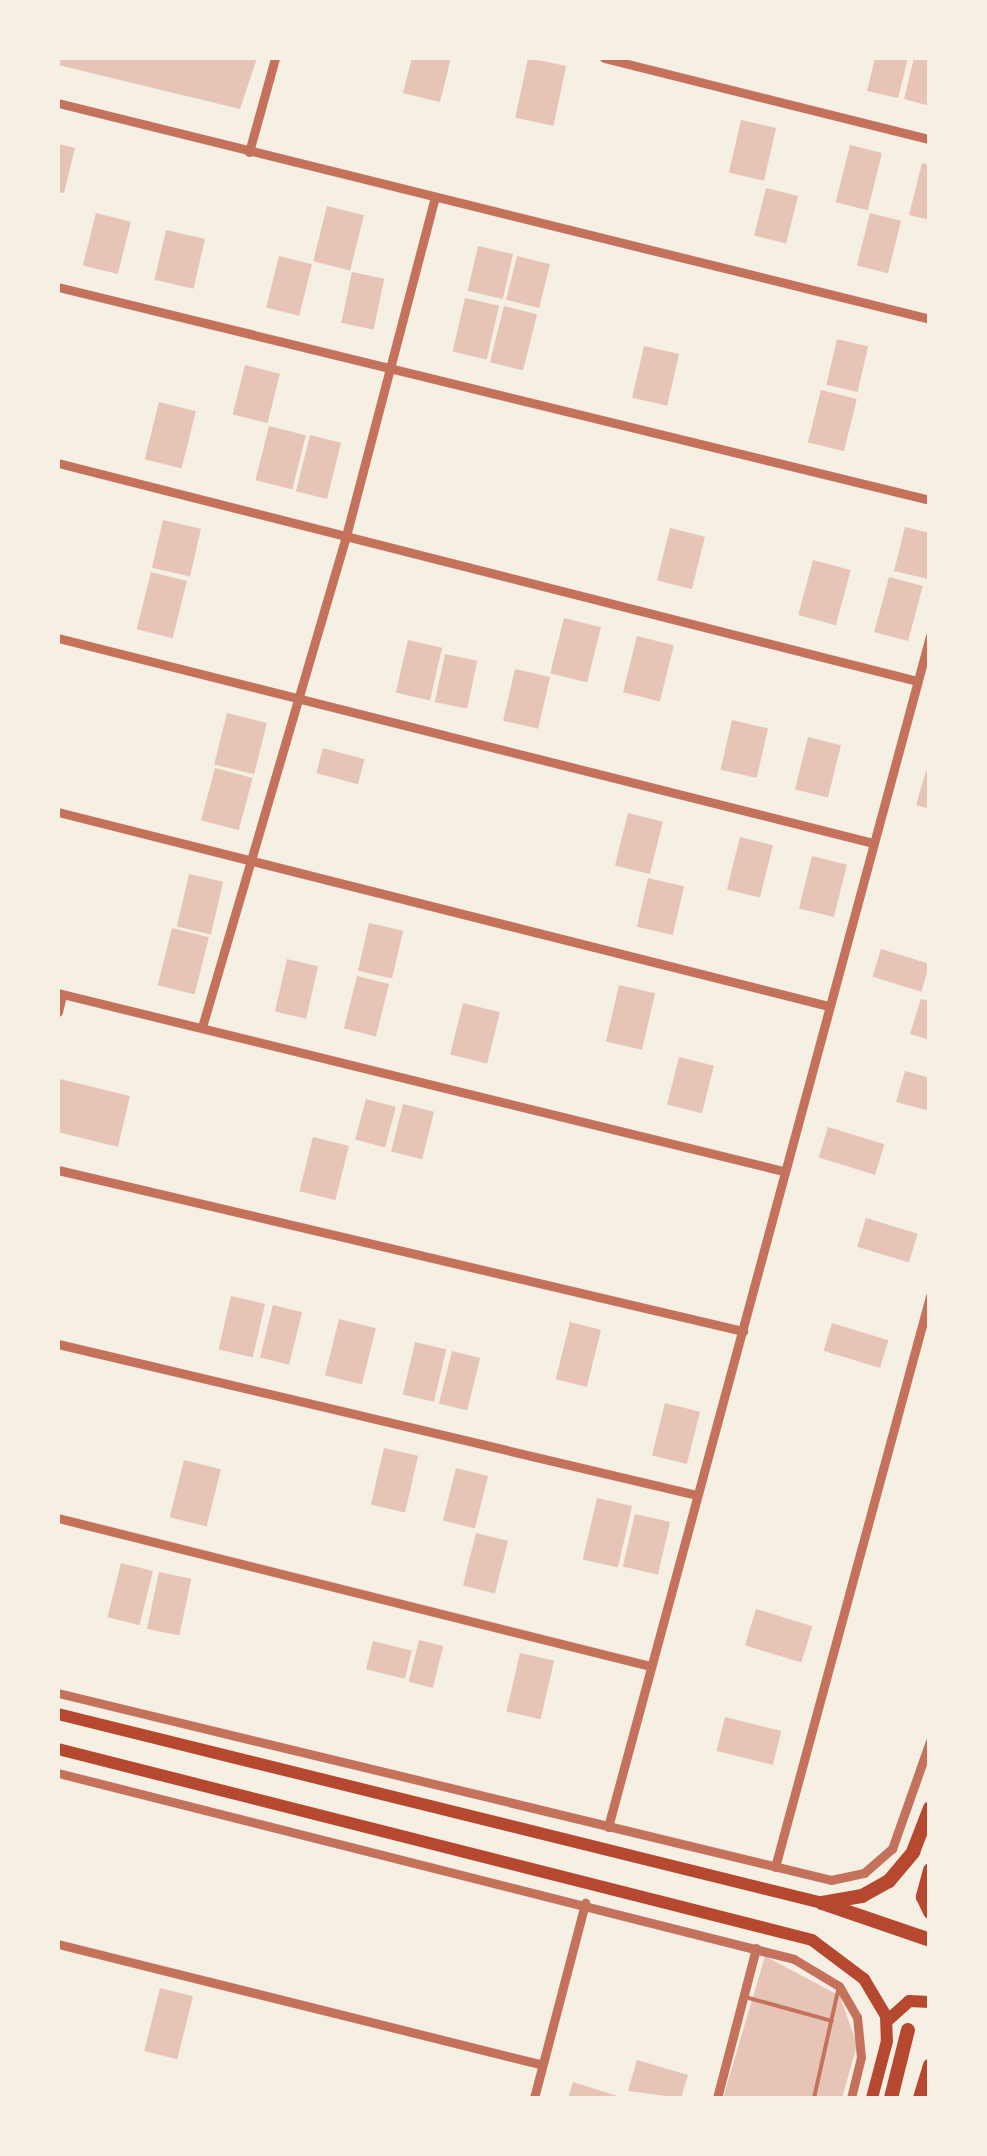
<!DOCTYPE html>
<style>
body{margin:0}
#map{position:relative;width:987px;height:2156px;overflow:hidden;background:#f6efe4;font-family:Raleway,sans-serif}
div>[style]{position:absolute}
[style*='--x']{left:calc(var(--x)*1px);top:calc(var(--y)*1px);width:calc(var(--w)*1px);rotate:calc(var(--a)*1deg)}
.building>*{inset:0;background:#e6c5b7;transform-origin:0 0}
.service>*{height:4px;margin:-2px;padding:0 2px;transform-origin:2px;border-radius:2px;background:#c5725c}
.minor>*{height:9px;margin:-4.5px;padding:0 4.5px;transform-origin:4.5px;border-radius:4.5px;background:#c5725c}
.secondary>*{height:12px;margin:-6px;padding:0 6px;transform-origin:6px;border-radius:6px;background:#b5482f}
.primary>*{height:14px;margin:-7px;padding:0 7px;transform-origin:7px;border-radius:7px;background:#b5482f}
span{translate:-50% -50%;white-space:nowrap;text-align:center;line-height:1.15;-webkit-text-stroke:8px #f6efe4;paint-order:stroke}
.frame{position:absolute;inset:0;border:60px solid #f6efe4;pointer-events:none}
</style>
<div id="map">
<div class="building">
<i style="clip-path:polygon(58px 58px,257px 58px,240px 109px,58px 65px)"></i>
<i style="clip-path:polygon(412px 58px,451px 58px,440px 102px,403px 93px)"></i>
<i style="left:528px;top:58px;width:39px;height:61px;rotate:12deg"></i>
<i style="clip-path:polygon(875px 58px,908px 58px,898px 98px,867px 91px)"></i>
<i style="clip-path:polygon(914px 58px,930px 58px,930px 106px,904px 99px)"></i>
<i style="left:741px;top:120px;width:36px;height:54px;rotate:13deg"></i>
<i style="clip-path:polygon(58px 144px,75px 148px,64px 193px,58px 192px)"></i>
<i style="left:850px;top:145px;width:33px;height:59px;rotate:14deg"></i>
<i style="clip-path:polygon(922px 163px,930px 165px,930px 220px,909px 215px)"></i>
<i style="left:766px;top:188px;width:33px;height:49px;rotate:14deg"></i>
<i style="left:327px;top:206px;width:38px;height:57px;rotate:14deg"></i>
<i style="left:96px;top:213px;width:36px;height:54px;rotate:14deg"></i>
<i style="left:870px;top:213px;width:32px;height:54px;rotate:14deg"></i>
<i style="left:166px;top:230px;width:40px;height:51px;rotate:13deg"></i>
<i style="left:478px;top:246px;width:36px;height:46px;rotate:13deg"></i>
<i style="left:279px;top:256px;width:34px;height:53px;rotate:14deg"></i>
<i style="left:517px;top:256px;width:34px;height:45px;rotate:14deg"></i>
<i style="left:352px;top:272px;width:33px;height:52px;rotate:12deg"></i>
<i style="left:465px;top:298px;width:35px;height:55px;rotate:13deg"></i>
<i style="left:504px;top:306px;width:34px;height:58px;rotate:14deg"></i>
<i style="left:837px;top:339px;width:32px;height:47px;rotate:13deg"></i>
<i style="left:644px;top:346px;width:36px;height:53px;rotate:13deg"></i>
<i style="left:245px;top:365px;width:36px;height:51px;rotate:14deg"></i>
<i style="left:821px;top:390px;width:37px;height:54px;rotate:14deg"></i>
<i style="left:159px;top:402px;width:38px;height:59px;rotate:14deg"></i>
<i style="left:269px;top:426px;width:38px;height:56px;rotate:14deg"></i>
<i style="left:310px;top:435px;width:32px;height:58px;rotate:14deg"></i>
<i style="left:163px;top:520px;width:39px;height:49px;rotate:13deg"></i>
<i style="clip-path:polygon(905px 527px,930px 533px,928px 579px,894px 571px)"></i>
<i style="left:670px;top:528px;width:36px;height:54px;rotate:14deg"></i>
<i style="left:813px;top:560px;width:39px;height:57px;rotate:15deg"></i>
<i style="left:151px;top:572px;width:37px;height:59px;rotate:14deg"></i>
<i style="left:889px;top:577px;width:35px;height:57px;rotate:15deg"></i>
<i style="left:564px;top:618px;width:38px;height:57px;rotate:14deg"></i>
<i style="left:637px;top:636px;width:38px;height:58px;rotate:14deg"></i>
<i style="left:408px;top:640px;width:35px;height:54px;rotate:13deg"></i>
<i style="left:445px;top:654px;width:33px;height:49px;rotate:12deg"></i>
<i style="left:515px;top:669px;width:36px;height:53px;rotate:13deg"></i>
<i style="left:227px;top:713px;width:41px;height:53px;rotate:14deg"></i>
<i style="left:732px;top:720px;width:37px;height:51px;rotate:13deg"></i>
<i style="left:808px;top:737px;width:34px;height:54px;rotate:14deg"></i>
<i style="left:323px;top:748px;width:43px;height:26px;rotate:15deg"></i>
<i style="left:215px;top:768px;width:39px;height:54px;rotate:15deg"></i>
<i style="clip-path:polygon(926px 771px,930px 773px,930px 809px,916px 805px)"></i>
<i style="left:628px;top:813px;width:36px;height:54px;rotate:14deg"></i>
<i style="left:740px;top:837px;width:34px;height:54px;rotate:14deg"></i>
<i style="left:812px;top:856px;width:36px;height:54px;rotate:14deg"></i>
<i style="left:189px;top:874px;width:35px;height:54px;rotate:13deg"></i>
<i style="left:648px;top:878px;width:37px;height:50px;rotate:13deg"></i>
<i style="left:369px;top:923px;width:35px;height:49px;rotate:13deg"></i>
<i style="left:172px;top:928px;width:38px;height:59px;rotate:14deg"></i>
<i style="left:881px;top:949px;width:51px;height:29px;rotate:17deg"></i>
<i style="left:287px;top:959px;width:32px;height:54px;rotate:13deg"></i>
<i style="left:357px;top:976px;width:33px;height:54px;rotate:14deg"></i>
<i style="left:619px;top:985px;width:37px;height:58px;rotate:13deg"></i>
<i style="clip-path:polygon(921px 999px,930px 1001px,930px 1040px,910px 1034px)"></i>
<i style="left:463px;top:1003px;width:38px;height:53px;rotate:14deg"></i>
<i style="left:679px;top:1057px;width:36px;height:49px;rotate:14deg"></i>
<i style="clip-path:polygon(905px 1071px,930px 1078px,930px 1111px,896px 1102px)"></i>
<i style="clip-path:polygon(60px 1079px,130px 1096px,118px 1147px,58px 1132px)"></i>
<i style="left:366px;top:1099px;width:31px;height:42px;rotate:15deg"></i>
<i style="left:403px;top:1104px;width:32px;height:49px;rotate:14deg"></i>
<i style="left:828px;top:1127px;width:59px;height:32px;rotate:17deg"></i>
<i style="left:313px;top:1137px;width:37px;height:56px;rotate:14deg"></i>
<i style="left:866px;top:1218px;width:54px;height:30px;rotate:17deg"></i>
<i style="left:231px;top:1296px;width:35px;height:55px;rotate:13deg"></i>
<i style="left:273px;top:1305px;width:30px;height:54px;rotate:14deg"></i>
<i style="left:339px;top:1319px;width:38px;height:58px;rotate:14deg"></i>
<i style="left:570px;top:1322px;width:32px;height:59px;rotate:14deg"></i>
<i style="left:832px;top:1323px;width:59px;height:29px;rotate:17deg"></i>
<i style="left:415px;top:1342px;width:32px;height:54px;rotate:13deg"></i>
<i style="left:452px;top:1351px;width:29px;height:54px;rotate:14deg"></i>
<i style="left:665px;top:1403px;width:36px;height:54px;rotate:14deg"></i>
<i style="left:384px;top:1448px;width:35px;height:58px;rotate:13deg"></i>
<i style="left:184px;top:1460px;width:38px;height:59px;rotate:14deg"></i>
<i style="left:456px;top:1468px;width:33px;height:54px;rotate:14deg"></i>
<i style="left:597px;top:1498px;width:36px;height:63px;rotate:13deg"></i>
<i style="left:635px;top:1514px;width:36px;height:54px;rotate:13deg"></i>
<i style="left:476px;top:1533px;width:33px;height:54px;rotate:14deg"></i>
<i style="left:121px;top:1563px;width:33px;height:56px;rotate:14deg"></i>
<i style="left:159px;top:1572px;width:33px;height:58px;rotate:12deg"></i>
<i style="left:756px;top:1609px;width:59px;height:38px;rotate:17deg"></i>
<i style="left:419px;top:1640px;width:25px;height:43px;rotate:14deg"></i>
<i style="left:373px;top:1641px;width:40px;height:29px;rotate:14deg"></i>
<i style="left:520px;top:1653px;width:35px;height:60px;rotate:13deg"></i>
<i style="left:725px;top:1717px;width:58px;height:35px;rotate:14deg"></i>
<i style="clip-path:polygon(765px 1956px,840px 1996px,857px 2045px,842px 2098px,723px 2098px)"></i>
<i style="left:160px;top:1988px;width:34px;height:65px;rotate:14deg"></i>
<i style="clip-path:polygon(637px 2060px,688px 2075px,681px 2098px,628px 2091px)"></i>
<i style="clip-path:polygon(573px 2082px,624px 2098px,568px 2098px)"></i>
</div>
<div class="service">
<i style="--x:745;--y:1997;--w:90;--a:15.4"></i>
<i style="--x:814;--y:2098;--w:110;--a:-77.4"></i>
</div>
<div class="minor">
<i style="--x:604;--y:58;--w:336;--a:14"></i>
<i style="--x:58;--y:103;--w:898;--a:13.91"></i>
<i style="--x:249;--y:152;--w:98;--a:-74.5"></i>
<i style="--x:58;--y:287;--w:898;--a:13.73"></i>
<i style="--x:58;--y:463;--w:886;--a:14.24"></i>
<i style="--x:58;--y:638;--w:840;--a:14.12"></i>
<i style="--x:58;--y:812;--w:794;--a:14.14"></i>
<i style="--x:58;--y:993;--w:747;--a:13.79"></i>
<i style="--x:58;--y:1012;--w:18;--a:-77"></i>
<i style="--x:202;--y:1027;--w:512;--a:-73.65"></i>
<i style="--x:346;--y:536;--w:350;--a:-75.3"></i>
<i style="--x:58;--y:1170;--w:704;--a:13.23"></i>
<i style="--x:58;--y:1344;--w:657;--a:13.3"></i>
<i style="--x:58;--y:1518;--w:610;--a:14.04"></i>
<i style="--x:58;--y:1693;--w:795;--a:13.6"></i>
<i style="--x:831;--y:1880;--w:34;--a:-12"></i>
<i style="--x:864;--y:1873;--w:37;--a:-41"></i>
<i style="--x:892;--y:1849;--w:114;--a:-70.6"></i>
<i style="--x:58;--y:1773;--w:759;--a:14.18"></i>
<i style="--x:794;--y:1959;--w:52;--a:31"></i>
<i style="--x:839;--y:1986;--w:36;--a:60"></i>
<i style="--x:857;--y:2017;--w:40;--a:84.3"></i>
<i style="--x:861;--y:2057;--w:42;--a:103.7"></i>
<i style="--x:608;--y:1827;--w:1234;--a:-74.87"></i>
<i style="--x:775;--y:1867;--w:592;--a:-74.81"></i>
<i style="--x:58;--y:1944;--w:499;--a:14"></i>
<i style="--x:534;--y:2098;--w:202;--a:-75.3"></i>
<i style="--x:717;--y:2098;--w:155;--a:-75.4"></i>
</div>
<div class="secondary">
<i style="--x:58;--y:1714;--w:787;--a:13.89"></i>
<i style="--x:58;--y:1749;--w:778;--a:14.21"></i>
<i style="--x:812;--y:1940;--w:65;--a:36.9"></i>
<i style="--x:864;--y:1979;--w:43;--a:59.3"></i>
<i style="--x:886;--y:2016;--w:25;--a:88"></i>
<i style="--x:887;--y:2041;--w:59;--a:104.7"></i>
<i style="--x:887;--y:2021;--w:30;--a:-42"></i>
<i style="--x:909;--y:2001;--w:21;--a:3"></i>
</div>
<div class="primary">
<i style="--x:930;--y:1870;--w:28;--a:105"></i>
<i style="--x:923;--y:1897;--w:17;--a:65"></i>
<i style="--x:822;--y:1903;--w:41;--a:-9.9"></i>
<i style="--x:862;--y:1896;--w:31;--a:-29"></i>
<i style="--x:889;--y:1881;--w:38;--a:-50"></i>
<i style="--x:913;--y:1852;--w:47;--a:-68.9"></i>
<i style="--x:822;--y:1903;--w:114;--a:18.9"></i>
<i style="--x:891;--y:2098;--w:70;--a:-76"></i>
<i style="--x:920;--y:2098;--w:34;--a:-73"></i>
</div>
<div class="frame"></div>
</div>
